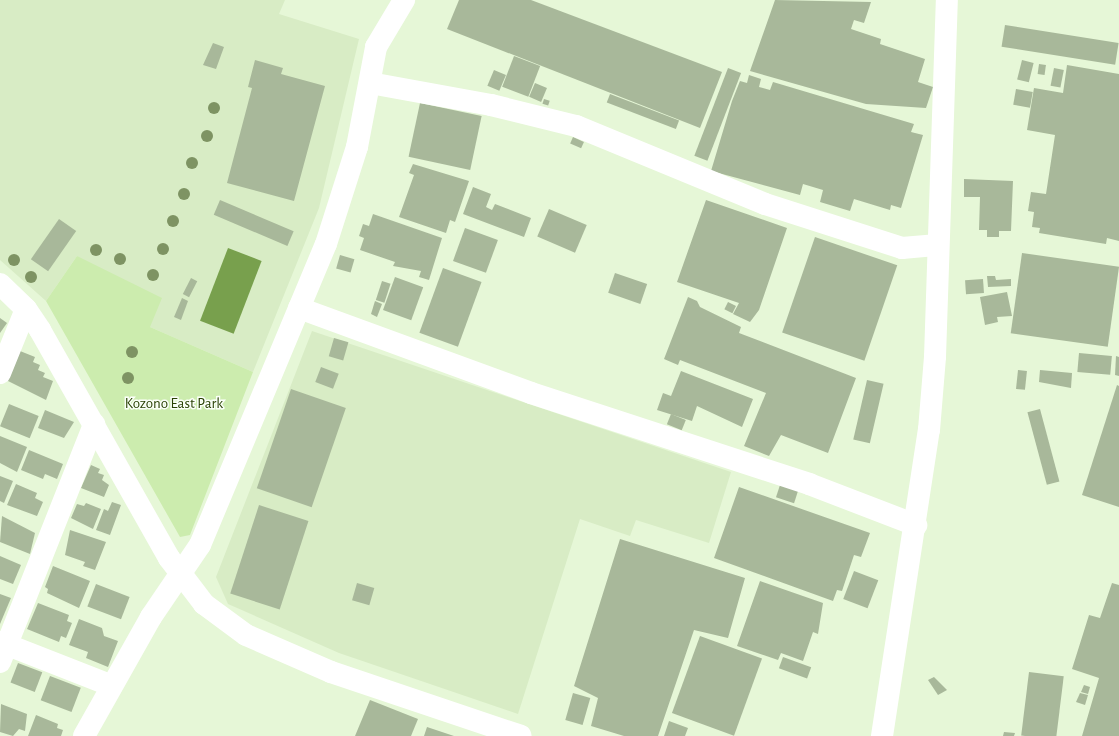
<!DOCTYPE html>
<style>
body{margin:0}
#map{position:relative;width:1119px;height:736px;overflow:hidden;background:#e6f7d7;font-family:"Alegreya Sans",sans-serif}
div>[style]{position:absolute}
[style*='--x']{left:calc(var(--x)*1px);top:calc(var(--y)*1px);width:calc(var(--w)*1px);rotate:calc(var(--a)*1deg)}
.built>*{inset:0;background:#d8ecc5}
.green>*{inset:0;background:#ccecae}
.water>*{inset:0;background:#78a04d;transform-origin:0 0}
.building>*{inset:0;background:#a8b89a;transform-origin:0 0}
.minor>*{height:22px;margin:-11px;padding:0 11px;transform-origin:11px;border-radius:11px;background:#fff}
.trees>*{width:12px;height:12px;margin:-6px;border-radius:50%;background:#7e9363}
span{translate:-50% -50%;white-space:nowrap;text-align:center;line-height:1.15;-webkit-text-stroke:3px #fbfff9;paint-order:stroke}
.park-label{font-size:15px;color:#294204}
</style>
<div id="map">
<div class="built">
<i style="clip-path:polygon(0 0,285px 0,279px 14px,359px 39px,319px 208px,253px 372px,150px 327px,77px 256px,46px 301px,0 260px)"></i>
<i style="clip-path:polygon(312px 331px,731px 472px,709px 543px,636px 520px,630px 536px,580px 519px,518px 714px,339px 653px,228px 604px,216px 577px)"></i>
</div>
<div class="green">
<i style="clip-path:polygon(77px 256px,162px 298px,150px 327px,253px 372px,190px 535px,180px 537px,46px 301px)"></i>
</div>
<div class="water">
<i style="left:228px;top:248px;width:36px;height:78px;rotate:21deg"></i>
</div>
<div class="building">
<i style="clip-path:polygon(459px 0,531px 0,722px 72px,700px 128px,447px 29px)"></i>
<i style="clip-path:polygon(775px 0,871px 2px,864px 23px,854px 20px,851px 29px,881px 39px,880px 44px,925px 59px,918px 82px,933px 87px,926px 108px,866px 104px,750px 71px)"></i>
<i style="left:1005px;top:25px;width:115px;height:22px;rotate:9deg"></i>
<i style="clip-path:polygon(213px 43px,224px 47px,216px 69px,203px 65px)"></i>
<i style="left:514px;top:56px;width:28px;height:33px;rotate:21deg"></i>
<i style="clip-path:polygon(255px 60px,283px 68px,281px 74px,325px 86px,294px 201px,227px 183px,252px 88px,248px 87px)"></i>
<i style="left:1022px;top:60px;width:12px;height:20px;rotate:14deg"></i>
<i style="left:1039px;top:64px;width:7px;height:10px;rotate:8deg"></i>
<i style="clip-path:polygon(1067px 65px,1119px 74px,1119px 241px,1107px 238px,1106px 244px,1039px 233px,1040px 228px,1032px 227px,1034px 212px,1028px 211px,1031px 192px,1046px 194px,1055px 135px,1027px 130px,1034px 88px,1063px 93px)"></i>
<i style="left:728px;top:68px;width:14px;height:94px;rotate:21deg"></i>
<i style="left:1054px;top:68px;width:10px;height:18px;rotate:11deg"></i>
<i style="left:494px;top:70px;width:13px;height:17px;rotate:23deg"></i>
<i style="clip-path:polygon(749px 75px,761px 79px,759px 87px,770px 90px,773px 82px,914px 124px,911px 132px,923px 135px,901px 208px,891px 205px,890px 210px,854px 199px,850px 211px,820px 202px,823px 190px,803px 184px,800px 195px,711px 171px,732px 101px,740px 81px,747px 83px)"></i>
<i style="left:535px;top:83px;width:13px;height:15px;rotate:23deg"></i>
<i style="left:1016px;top:89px;width:17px;height:16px;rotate:10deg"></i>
<i style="left:610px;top:94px;width:74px;height:9px;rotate:21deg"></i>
<i style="left:544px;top:99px;width:6px;height:5px;rotate:18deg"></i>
<i style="left:420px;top:103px;width:63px;height:55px;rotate:12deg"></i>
<i style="left:573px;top:137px;width:12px;height:7px;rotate:24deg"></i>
<i style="clip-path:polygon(413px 164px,469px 181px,455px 222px,450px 220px,446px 233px,399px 217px,414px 175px,409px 173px)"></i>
<i style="clip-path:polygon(964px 179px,1013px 181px,1011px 231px,999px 231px,999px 237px,987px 237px,987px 230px,979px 230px,980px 197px,964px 197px)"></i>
<i style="clip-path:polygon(473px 187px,491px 194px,486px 207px,492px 210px,495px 204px,531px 218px,524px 237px,463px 214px)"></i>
<i style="left:220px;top:200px;width:80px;height:16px;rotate:23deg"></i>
<i style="clip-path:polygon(706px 200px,787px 228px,759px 310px,750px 322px,733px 314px,739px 303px,677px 282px)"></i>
<i style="left:549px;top:209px;width:41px;height:30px;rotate:23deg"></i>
<i style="clip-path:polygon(373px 214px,442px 238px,429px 280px,419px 277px,421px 271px,393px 266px,395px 262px,360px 250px,364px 238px,359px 236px,363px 224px,369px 226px)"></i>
<i style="left:59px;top:219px;width:21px;height:49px;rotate:35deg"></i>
<i style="left:465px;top:228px;width:35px;height:35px;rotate:20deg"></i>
<i style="left:815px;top:237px;width:87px;height:101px;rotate:19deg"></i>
<i style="left:1022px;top:253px;width:98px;height:81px;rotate:8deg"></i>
<i style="left:340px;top:255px;width:15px;height:14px;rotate:16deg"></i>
<i style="left:443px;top:268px;width:41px;height:69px;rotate:20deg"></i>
<i style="left:615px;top:273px;width:34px;height:21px;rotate:19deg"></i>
<i style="clip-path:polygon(987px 276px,995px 276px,996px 280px,1011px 279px,1011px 286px,988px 287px)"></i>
<i style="left:395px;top:277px;width:30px;height:35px;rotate:20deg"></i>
<i style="left:191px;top:278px;width:7px;height:18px;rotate:27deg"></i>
<i style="left:983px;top:279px;width:14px;height:18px;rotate:86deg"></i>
<i style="left:382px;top:281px;width:9px;height:20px;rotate:18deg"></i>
<i style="clip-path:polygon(1007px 292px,1012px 316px,997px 317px,998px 322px,985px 325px,980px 297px)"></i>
<i style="clip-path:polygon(688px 297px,697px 301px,700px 307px,741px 327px,739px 333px,856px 378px,828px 453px,781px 435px,769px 456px,744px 446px,766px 393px,680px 360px,678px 365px,664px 359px)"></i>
<i style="clip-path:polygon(182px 298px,188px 301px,181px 320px,174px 317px)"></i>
<i style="clip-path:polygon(375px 301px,382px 304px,377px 317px,371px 314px)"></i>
<i style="left:728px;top:302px;width:9px;height:8px;rotate:27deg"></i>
<i style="clip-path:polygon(0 318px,7px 323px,0 333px)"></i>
<i style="left:334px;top:338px;width:15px;height:19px;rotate:16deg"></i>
<i style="clip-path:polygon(20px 351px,35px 357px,33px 362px,40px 365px,38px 370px,45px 373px,43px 377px,53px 381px,46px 400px,8px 381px)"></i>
<i style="left:1079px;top:353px;width:33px;height:19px;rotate:5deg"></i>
<i style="clip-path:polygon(1116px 356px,1119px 357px,1119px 376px,1115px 375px)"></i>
<i style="left:321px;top:367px;width:19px;height:16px;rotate:21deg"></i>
<i style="left:1018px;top:370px;width:9px;height:19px;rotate:6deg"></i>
<i style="clip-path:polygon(1040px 370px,1072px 373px,1071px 388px,1039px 382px)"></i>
<i style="clip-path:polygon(681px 371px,753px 399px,742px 427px,697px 406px,692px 421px,657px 410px,663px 393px,671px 396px)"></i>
<i style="left:867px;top:380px;width:17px;height:61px;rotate:13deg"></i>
<i style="clip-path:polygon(1117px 385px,1119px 386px,1119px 507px,1082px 495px)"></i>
<i style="left:291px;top:389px;width:58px;height:105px;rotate:19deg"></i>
<i style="left:9px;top:404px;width:32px;height:24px;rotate:22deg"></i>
<i style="left:1040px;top:409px;width:75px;height:13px;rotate:75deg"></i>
<i style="clip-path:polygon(45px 410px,74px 422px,64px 438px,38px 428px)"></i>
<i style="left:671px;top:414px;width:16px;height:11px;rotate:22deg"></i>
<i style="clip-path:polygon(0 436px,27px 447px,17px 472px,0 463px)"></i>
<i style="clip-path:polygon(29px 450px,63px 464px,57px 479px,45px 474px,43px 479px,21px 470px)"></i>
<i style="clip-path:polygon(91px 465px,100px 469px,98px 473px,104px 475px,102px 480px,109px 485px,104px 497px,81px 488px)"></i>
<i style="clip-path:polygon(0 476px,13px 481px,4px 503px,0 501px)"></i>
<i style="clip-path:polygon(16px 484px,37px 493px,35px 498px,43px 502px,37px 516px,7px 505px)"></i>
<i style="left:780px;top:485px;width:19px;height:13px;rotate:18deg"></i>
<i style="clip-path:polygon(739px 487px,870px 533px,861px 557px,854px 555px,842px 591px,837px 590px,833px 601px,714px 558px)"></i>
<i style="clip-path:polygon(112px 502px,121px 505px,110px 535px,96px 530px,104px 509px,108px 511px)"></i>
<i style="clip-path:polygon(86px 503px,101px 509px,93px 529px,71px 518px,77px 504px,84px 506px)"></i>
<i style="left:259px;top:505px;width:52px;height:93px;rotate:18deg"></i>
<i style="clip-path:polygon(2px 516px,35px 533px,30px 554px,0 542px)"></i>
<i style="clip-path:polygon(70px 530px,106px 542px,95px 570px,83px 566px,85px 562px,65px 555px)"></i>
<i style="clip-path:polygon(620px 539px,745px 578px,728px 638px,694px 630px,658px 736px,624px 736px,591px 726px,598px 698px,574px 686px)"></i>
<i style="clip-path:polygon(0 556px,21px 565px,13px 584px,0 579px)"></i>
<i style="clip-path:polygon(53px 566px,90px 581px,79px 608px,47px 593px,48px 589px,45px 587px)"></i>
<i style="left:854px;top:571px;width:26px;height:30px;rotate:21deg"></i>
<i style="clip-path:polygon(760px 581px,823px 603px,818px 634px,813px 632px,803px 661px,781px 653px,778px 660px,737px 646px)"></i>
<i style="left:357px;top:583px;width:18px;height:18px;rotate:16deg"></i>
<i style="clip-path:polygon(1112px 583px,1119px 585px,1119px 736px,1082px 736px,1099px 678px,1072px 669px,1089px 615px,1100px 618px)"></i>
<i style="left:96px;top:584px;width:36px;height:24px;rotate:21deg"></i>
<i style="clip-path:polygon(0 594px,11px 598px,0 624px)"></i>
<i style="clip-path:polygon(38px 603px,69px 615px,67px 621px,72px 623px,66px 638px,61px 636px,59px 642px,27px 629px)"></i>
<i style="clip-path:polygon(79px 619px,102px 628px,104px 636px,118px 641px,108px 667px,86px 658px,88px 652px,69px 645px)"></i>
<i style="left:700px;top:636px;width:66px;height:82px;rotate:20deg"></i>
<i style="left:783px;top:657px;width:30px;height:12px;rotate:20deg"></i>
<i style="left:18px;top:663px;width:26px;height:21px;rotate:21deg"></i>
<i style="left:1029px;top:672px;width:35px;height:64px;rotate:7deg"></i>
<i style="left:50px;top:676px;width:33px;height:26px;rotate:21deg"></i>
<i style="clip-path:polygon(934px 677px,947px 690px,938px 695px,928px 680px)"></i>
<i style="clip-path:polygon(1084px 685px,1090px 687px,1088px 694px,1081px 692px)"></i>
<i style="left:573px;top:693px;width:18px;height:28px;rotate:16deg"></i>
<i style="clip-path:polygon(1080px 693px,1088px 695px,1085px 705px,1076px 702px)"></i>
<i style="clip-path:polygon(370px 700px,418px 719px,411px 736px,355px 736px)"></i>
<i style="clip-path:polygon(1px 704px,27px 714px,25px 731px,19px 729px,13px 736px,0 732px)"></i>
<i style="clip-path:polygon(36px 715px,58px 724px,57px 728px,63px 730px,61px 736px,28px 736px)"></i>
<i style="clip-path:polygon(669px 721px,688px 728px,685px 736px,664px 736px)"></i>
<i style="clip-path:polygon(427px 727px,454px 736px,424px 736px)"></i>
<i style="clip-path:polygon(1004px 732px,1015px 733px,1014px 736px,1003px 736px)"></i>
</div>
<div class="minor">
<i style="--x:370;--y:83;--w:123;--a:10.3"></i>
<i style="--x:491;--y:105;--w:88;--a:13.9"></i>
<i style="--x:576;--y:126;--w:204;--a:22.4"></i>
<i style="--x:765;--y:204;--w:144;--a:17.8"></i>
<i style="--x:902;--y:248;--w:36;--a:-5"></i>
<i style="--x:0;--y:284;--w:36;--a:44"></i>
<i style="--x:26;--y:309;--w:25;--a:56"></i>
<i style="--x:40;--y:330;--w:262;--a:60.5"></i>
<i style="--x:169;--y:558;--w:58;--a:52.7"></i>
<i style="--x:204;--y:604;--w:52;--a:36.4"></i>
<i style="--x:246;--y:635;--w:93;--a:23.5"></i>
<i style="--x:331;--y:672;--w:200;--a:18.6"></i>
<i style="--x:299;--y:308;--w:247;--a:20.1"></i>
<i style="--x:531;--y:393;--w:293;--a:18.1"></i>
<i style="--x:809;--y:484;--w:115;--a:21"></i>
<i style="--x:0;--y:373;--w:69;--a:-67.9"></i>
<i style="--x:0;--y:642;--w:120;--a:21.4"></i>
<i style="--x:0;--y:662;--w:256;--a:-68.4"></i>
<i style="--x:84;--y:736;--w:137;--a:-60.6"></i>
<i style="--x:151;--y:617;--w:87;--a:-55.8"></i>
<i style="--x:200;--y:545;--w:326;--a:-67.3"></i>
<i style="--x:326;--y:244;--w:102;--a:-72.3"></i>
<i style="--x:357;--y:147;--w:102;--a:-79.2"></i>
<i style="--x:376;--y:47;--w:55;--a:-59.2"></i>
<i style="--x:882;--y:736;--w:310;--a:-81.3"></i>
<i style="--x:929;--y:430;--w:73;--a:-85.3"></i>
<i style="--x:935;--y:357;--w:357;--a:-88.1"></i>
</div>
<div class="trees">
<i style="left:214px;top:108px"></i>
<i style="left:207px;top:136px"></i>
<i style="left:192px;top:163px"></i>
<i style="left:184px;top:194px"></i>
<i style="left:173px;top:221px"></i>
<i style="left:163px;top:249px"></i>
<i style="left:96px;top:250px"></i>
<i style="left:120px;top:259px"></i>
<i style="left:14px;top:260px"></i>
<i style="left:153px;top:275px"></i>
<i style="left:31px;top:277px"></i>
<i style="left:132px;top:352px"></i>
<i style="left:128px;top:378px"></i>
</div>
<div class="park-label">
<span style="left:174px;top:404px">Kozono East Park</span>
</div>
</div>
